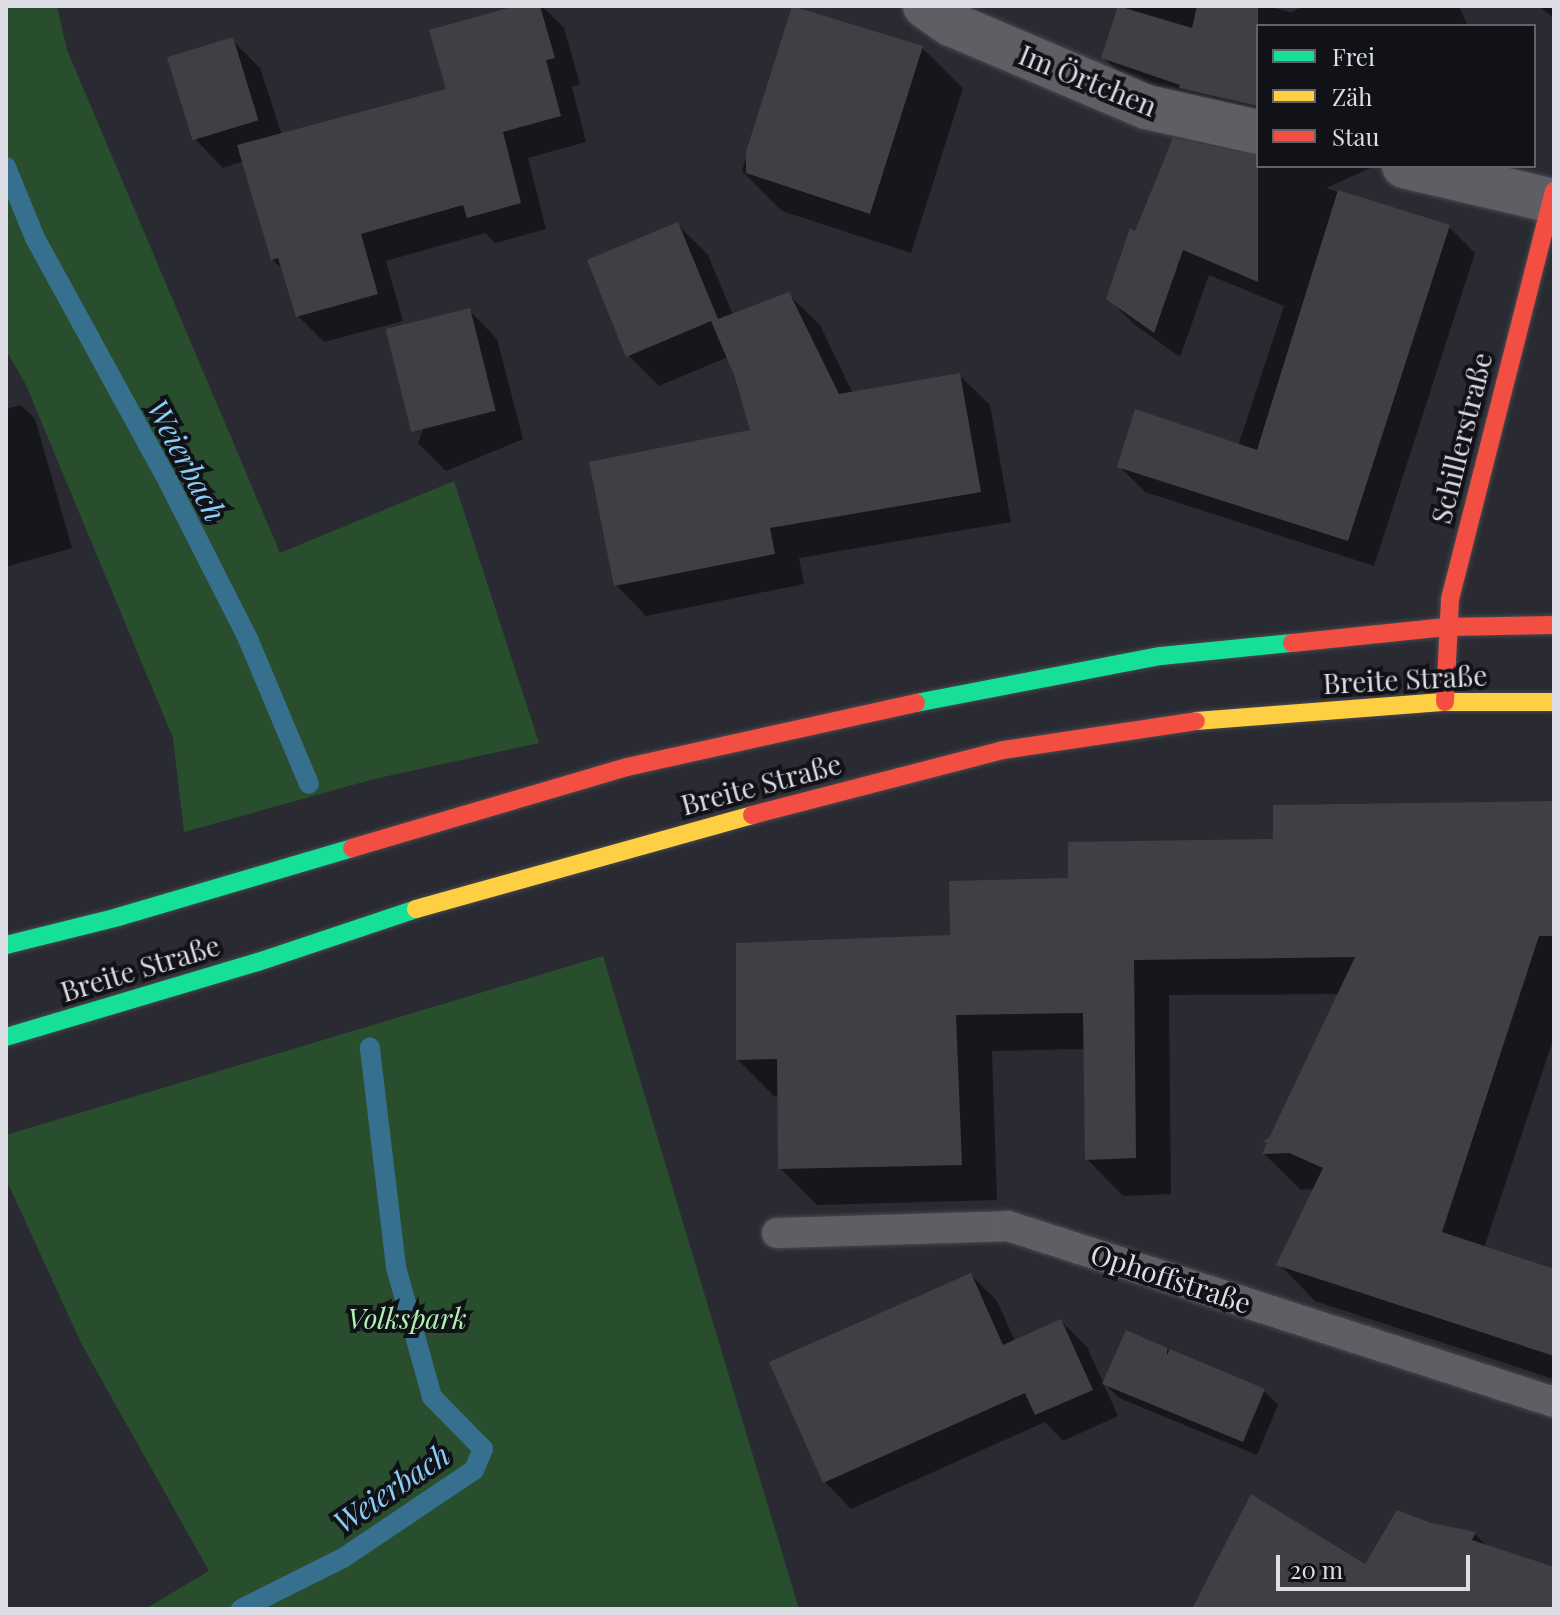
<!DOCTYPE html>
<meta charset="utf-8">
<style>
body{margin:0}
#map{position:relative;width:1560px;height:1615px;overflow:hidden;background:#2a2b32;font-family:"Playfair Display",serif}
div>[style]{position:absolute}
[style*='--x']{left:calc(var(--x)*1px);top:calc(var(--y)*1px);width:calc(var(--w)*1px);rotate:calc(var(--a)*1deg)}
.green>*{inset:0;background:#294e2d}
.shadow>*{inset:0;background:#0007}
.stream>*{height:20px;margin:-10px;padding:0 10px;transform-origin:10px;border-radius:10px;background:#376f8f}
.building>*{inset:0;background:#403f44;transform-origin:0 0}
.roads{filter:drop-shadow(0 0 2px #48484e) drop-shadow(0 0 2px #48484e)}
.lane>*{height:30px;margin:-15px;padding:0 15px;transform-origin:15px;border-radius:15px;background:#5e5f64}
.street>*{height:44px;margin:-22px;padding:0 22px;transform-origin:22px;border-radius:22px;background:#5e5f64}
.fast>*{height:18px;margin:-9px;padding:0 9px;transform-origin:9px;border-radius:9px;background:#16e098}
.slow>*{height:18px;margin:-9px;padding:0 9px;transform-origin:9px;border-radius:9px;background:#ffcf43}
.jam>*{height:18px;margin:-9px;padding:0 9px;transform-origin:9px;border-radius:9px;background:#f24e42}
span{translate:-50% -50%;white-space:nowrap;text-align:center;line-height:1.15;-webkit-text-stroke:8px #111217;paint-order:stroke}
.street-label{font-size:28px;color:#dcdde5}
.park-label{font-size:28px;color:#aef2b0;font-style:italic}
.water-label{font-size:30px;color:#89cef7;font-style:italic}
.frame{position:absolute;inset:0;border:8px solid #dcdde5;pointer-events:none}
.legend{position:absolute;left:1256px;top:24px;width:280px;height:144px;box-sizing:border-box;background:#111217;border:2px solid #626369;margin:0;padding:10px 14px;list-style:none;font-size:24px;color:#dcdde5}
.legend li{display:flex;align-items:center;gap:16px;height:40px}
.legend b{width:40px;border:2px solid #626369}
.scale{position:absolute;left:1276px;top:1555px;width:194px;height:36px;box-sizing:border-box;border:4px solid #dcdde5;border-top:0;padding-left:10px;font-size:24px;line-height:28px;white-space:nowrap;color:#dcdde5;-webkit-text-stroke:6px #111217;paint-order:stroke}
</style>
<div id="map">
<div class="green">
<i style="clip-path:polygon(6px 6px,57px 6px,67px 50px,280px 553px,454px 481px,539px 743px,374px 779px,184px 832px,173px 738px,26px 385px,6px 350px)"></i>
<i style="clip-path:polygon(603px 956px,799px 1609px,145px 1609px,209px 1571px,82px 1345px,6px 1179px,6px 1135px)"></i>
</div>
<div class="shadow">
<i style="clip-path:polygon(523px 6px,542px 6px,564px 28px,580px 84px,572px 87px,586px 142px,528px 158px,546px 229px,495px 243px,485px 233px,386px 261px,403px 321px,324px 342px,298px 316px,284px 271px,272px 259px,244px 161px,223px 168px,195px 139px,232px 40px,260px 68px,282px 135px,448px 90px)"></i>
<i style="clip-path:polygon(1120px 6px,1264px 6px,1291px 12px,1305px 6px,1459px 6px,1468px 26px,1258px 26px,1258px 125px,1129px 83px,1103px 57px)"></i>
<i style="clip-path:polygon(1539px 6px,1554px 6px,1554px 19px)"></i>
<i style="clip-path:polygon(793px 7px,922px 48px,963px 88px,911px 253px,782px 211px,742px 171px)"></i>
<i style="clip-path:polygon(1258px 158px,1258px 166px,1375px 166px,1326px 188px,1449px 227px,1475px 253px,1374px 566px,1145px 492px,1119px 466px,1238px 446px,1284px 306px,1209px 275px,1180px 357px,1135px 325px,1108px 298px,1136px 234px)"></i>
<i style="clip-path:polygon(678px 225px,708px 255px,733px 315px,789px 295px,820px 325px,853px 394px,959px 375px,990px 405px,1011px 522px,799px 558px,804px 584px,646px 616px,616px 585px,752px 432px,728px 357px,659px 386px,628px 355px)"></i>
<i style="clip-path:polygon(469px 310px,497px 339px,523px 439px,446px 471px,418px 443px)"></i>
<i style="clip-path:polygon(21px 405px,35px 419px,72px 548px,6px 567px,6px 409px)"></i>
<i style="clip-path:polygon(1554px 803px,1554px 1037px,1484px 1248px,1554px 1271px,1554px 1379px,1315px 1301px,1279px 1264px,1315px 1189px,1301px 1190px,1264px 1154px,1340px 994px,1169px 995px,1171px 1194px,1123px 1196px,1087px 1159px,1085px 1049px,992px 1051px,997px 1200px,817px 1205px,780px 1168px,779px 1096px,774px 1096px,738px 1060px,952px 937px,1070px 880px,1275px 841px)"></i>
<i style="clip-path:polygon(971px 1275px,997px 1301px,1015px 1341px,1061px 1321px,1087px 1347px,1118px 1416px,1063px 1441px,1045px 1422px,851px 1509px,825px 1482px,772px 1363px)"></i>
<i style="clip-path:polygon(1166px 1350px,1264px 1391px,1278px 1405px,1257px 1455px,1119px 1398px,1105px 1384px)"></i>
<i style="clip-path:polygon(1430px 1525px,1475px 1534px,1489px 1548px,1554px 1569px,1554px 1609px,1194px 1609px,1366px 1567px)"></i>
</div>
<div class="stream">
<i style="--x:6;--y:167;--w:77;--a:67.8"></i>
<i style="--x:35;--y:238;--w:279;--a:61.3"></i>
<i style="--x:169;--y:483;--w:175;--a:63.1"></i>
<i style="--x:248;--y:639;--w:157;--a:67.2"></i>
<i style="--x:241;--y:1609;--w:114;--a:-26.6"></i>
<i style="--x:343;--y:1558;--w:158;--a:-33.9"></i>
<i style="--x:474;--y:1470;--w:23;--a:-67"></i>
<i style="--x:483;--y:1449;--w:73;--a:-134.4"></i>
<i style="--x:432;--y:1397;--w:135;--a:-105.5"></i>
<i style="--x:396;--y:1267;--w:221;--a:-96.8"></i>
</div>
<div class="building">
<i style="clip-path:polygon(515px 6px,540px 6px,555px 58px,546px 60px,561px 116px,503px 132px,521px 203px,467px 218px,463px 205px,361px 234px,378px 294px,296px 317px,278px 258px,271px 260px,237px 145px,446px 89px,429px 30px)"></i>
<i style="clip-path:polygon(792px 6px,923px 46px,870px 214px,746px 173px,746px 152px)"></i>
<i style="clip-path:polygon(1118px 6px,1192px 28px,1197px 6px,1258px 6px,1258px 106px,1179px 88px,1180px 85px,1101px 58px)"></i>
<i style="left:233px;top:37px;width:87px;height:69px;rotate:73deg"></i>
<i style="clip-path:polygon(1173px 138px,1258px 156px,1258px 282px,1183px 250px,1154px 333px,1106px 299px,1130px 228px,1135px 231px)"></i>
<i style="clip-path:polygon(1338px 190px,1450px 225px,1348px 541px,1117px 467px,1135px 409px,1257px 450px)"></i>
<i style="clip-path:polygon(678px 222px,718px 319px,789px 292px,839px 394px,960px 373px,981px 492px,770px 528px,775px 554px,614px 586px,589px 462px,750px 430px,734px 375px,711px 321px,626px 357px,587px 260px)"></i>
<i style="left:470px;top:308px;width:106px;height:87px;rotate:76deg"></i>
<i style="clip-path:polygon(1554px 801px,1554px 936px,1539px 936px,1442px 1232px,1554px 1269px,1554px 1356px,1276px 1265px,1323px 1168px,1289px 1153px,1262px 1154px,1267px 1143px,1263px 1141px,1269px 1138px,1355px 957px,1134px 960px,1136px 1158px,1085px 1160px,1083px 1013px,956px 1015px,962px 1165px,778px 1169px,777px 1059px,736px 1060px,736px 943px,950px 935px,949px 881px,1068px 878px,1068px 842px,1273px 839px,1273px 805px)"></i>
<i style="clip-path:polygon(971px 1273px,1003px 1345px,1061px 1319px,1093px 1390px,1035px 1415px,1025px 1393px,823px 1483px,769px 1362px)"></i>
<i style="clip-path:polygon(1126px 1330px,1167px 1348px,1167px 1355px,1170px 1349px,1265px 1389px,1243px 1442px,1102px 1384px)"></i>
<i style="clip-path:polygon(1251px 1494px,1365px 1564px,1397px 1510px,1431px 1523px,1476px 1532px,1472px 1540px,1554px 1567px,1554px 1609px,1192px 1609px)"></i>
</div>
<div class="roads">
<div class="lane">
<i style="--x:777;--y:1233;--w:231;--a:-1.7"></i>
<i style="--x:1008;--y:1226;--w:574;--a:17.87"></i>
</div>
<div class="street">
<i style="--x:925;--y:6;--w:32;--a:35"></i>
<i style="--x:951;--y:24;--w:213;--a:23"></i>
<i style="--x:1147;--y:107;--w:114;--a:12.7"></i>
<i style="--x:1404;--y:166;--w:149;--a:13.2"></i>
</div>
<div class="fast">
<i style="--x:916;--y:703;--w:249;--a:-10.9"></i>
<i style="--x:1161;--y:656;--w:132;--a:-5.7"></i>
<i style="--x:6;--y:945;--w:115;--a:-14"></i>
<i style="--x:118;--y:917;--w:244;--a:-16.4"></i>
<i style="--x:6;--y:1037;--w:263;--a:-16.6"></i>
<i style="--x:258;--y:962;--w:167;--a:-18.5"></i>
</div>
<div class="slow">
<i style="--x:1196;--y:721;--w:250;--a:-4.4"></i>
<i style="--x:1445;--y:702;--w:109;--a:0"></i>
<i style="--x:416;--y:909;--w:349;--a:-15.6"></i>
</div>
<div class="jam">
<i style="--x:1292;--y:643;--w:155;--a:-5.9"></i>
<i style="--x:1446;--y:627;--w:108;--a:-1.1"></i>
<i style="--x:1445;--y:702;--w:103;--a:-87.2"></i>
<i style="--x:1450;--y:599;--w:421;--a:-75.7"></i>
<i style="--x:752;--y:815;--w:259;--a:-14.5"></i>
<i style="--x:1003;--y:750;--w:195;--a:-8.5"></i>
<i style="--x:352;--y:848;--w:287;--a:-16.4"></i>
<i style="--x:627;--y:767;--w:296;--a:-12.5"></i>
</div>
</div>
<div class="street-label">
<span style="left:1088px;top:80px;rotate:22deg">Im Örtchen</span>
<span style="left:1461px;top:438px;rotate:-76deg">Schillerstraße</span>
<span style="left:1405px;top:679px;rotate:-3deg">Breite Straße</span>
<span style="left:761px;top:784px;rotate:-15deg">Breite Straße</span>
<span style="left:140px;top:968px;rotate:-17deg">Breite Straße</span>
<span style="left:1171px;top:1278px;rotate:18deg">Ophoffstraße</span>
</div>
<div class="park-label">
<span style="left:407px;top:1318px">Volkspark</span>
</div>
<div class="water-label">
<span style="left:187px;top:460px;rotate:62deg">Weierbach</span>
<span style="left:391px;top:1488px;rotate:-34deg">Weierbach</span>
</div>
<div class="frame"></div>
<ul class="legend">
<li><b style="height:10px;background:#16e098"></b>Frei</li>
<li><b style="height:10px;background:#ffcf43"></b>Zäh</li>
<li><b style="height:10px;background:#f24e42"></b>Stau</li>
</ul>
<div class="scale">20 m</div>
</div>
